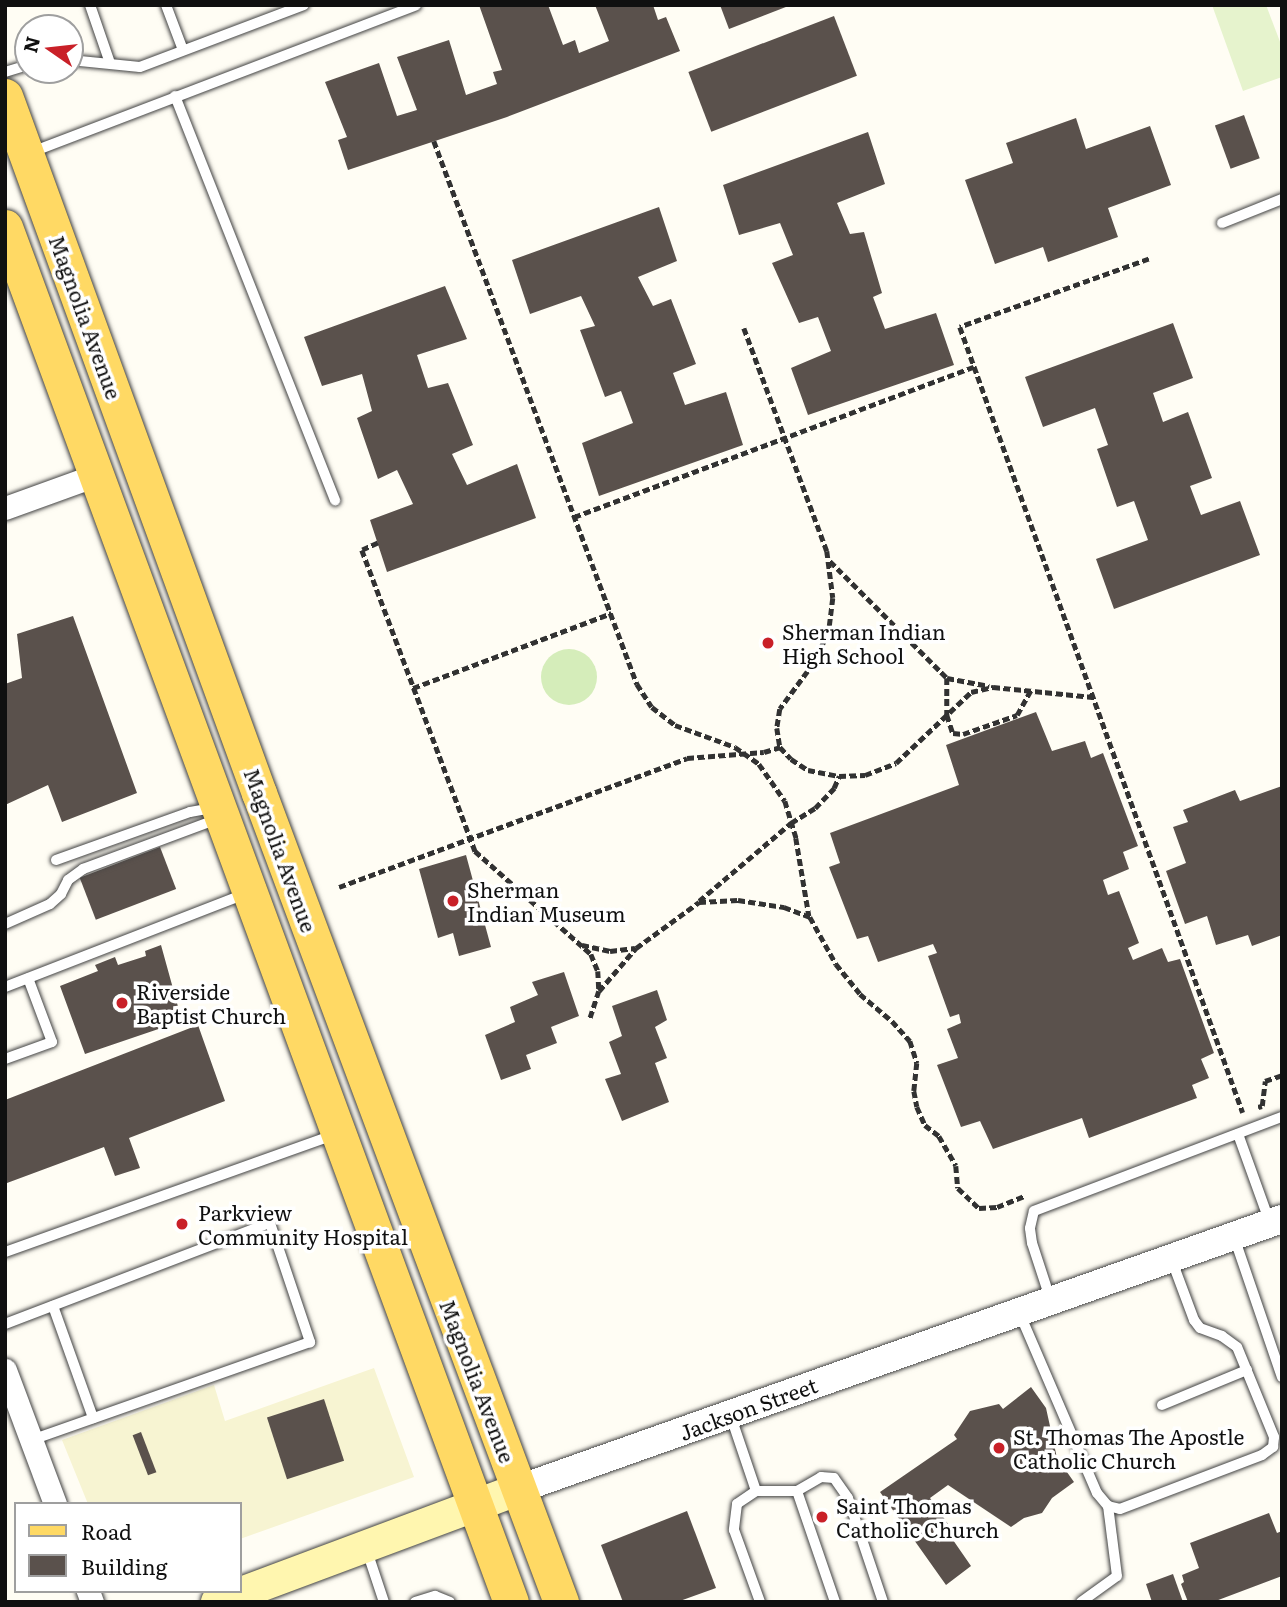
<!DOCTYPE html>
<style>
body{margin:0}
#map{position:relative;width:1287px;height:1607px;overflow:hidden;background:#fffdf4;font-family:Literata,serif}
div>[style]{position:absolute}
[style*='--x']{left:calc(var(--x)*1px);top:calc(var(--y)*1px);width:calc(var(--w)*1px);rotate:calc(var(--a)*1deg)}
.farmland>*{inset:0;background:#f7f4d2}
.green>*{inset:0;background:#d5edba}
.round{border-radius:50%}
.pitch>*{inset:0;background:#e6f3cd}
.building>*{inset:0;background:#5a514c;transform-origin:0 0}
.path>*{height:4.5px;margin-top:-2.25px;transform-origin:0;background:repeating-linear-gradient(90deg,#323232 0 7px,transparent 0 10.5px)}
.roads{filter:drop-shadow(0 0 2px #434343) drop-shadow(0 0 2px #434343)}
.service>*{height:10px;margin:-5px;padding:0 5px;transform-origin:5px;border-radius:5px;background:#fff}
.minor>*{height:23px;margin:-11.5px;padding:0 11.5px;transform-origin:11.5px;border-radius:11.5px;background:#fff}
.tertiary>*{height:28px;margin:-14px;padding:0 14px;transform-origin:14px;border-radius:14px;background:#fff}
.secondary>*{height:32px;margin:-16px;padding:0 16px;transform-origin:16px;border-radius:16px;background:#fff6af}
.primary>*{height:35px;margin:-17.5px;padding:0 17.5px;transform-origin:17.5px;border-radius:17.5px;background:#ffd964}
.dots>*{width:19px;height:19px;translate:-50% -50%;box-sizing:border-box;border:4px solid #fff;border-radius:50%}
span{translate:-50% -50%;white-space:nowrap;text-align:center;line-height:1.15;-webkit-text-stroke:7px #fff;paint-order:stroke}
.street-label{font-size:21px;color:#101010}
.poi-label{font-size:21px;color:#101010}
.left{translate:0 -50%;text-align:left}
.frame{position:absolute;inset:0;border:7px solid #101010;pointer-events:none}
.legend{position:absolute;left:14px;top:1502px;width:228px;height:91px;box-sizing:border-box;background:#fff;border:2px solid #9f9f9f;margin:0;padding:9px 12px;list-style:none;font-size:21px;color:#101010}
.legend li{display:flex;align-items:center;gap:14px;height:35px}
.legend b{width:35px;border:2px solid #9f9f9f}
.north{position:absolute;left:14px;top:14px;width:70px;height:70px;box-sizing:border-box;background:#fff;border:2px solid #9f9f9f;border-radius:50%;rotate:284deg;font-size:19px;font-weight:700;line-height:28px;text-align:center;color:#101010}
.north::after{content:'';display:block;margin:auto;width:24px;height:32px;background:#c92028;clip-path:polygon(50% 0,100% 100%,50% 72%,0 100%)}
</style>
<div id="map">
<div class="farmland">
<i style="clip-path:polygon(374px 1368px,414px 1477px,240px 1539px,240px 1504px,88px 1504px,62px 1440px,214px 1385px,225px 1421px)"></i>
</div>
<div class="green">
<i class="round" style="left:541px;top:649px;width:56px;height:56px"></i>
</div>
<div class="pitch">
<i style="clip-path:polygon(1212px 5px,1266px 5px,1282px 47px,1282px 77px,1243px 91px)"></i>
</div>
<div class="building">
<i style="clip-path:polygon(479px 5px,548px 5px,563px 45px,575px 40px,579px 53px,609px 41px,595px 5px,653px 5px,658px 20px,666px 17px,680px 51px,507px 117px,348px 170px,338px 140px,347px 137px,325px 82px,379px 63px,397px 116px,417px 110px,397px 57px,449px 40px,466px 95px,497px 84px,493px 72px,502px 70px)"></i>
<i style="clip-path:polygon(720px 5px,791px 5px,729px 29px)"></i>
<i style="left:834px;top:16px;width:64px;height:156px;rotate:69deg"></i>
<i style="left:1244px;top:115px;width:46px;height:31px;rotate:70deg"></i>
<i style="clip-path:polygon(1076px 118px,1086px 149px,1150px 126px,1171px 185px,1108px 208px,1118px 237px,1048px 262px,1043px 247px,995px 264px,965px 180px,1013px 163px,1006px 143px)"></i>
<i style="clip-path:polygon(868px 132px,885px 184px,837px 203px,850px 234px,864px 232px,882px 293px,873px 297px,885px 329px,936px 313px,954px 365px,808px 415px,791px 368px,831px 351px,818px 317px,799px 323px,772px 263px,793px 255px,780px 223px,739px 235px,723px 185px)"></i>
<i style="clip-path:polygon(659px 207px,677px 261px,638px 277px,653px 306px,671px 299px,696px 364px,673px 373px,685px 405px,726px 392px,743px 445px,599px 496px,582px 443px,633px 423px,621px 391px,605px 397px,580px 330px,595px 326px,581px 296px,530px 314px,512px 260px)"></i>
<i style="clip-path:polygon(445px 286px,467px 339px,417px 355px,428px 388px,448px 383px,473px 445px,452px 454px,467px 485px,517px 464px,536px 518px,387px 572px,370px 520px,413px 504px,397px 470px,378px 479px,357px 418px,372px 411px,362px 374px,322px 386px,304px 337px)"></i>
<i style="clip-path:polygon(1173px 323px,1193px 378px,1153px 393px,1163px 422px,1188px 412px,1212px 478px,1190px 486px,1201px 515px,1240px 501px,1260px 555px,1114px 609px,1096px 559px,1148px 540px,1134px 501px,1117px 507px,1097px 449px,1108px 445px,1095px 408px,1043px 427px,1025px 377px)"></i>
<i style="clip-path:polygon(73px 616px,137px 793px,62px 822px,48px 785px,5px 805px,5px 684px,22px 678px,17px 634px)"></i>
<i style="clip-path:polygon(1036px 712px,1052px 751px,1085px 741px,1091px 758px,1103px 753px,1138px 846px,1123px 852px,1129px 869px,1103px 880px,1108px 895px,1119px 891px,1139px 943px,1128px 948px,1133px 960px,1162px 948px,1168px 962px,1180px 959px,1214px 1053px,1201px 1059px,1209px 1078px,1192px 1085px,1197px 1098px,1089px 1138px,1082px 1118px,993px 1149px,980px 1121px,961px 1127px,937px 1065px,958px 1058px,947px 1029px,961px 1023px,959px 1014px,950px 1017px,928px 956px,937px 953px,933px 944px,878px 962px,868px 936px,857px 939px,829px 867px,840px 863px,830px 833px,959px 785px,946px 745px)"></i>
<i style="clip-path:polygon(1282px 786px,1282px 935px,1252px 946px,1248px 935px,1216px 945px,1207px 916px,1185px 924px,1166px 871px,1186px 863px,1173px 827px,1188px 822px,1183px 810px,1235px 790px,1240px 801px)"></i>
<i style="left:160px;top:847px;width:45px;height:86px;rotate:69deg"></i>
<i style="clip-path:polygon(466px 855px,491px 947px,459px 956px,453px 933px,438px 938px,419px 869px)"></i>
<i style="clip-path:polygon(161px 945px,182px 1021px,85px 1054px,60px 986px,98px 971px,95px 965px,115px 957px,118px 965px,146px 956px,145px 951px)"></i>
<i style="clip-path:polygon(564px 972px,579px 1016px,551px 1027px,557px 1043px,526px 1055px,531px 1069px,501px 1080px,485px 1035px,515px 1022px,510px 1007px,538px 995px,532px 982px)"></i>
<i style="clip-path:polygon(657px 990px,667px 1020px,655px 1027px,667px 1058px,655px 1063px,669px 1102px,622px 1121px,605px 1079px,621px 1074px,609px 1042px,622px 1036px,612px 1006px)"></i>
<i style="clip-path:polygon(198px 1025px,225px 1101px,129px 1138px,140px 1168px,115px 1176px,104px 1147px,7px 1183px,5px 1100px)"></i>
<i style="clip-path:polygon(1031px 1387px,1046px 1408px,1057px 1458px,1074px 1482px,1052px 1498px,1042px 1513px,1024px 1518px,1011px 1527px,948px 1485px,930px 1498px,957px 1537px,953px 1540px,971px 1566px,946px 1585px,880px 1492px,957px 1439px,954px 1435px,970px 1411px,999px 1404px,1003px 1409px)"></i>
<i style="left:324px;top:1399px;width:65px;height:60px;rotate:72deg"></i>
<i style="left:141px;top:1432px;width:43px;height:9px;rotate:69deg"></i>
<i style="clip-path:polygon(687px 1511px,716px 1588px,677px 1602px,623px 1602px,601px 1545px)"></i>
<i style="clip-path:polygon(1269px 1513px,1277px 1533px,1282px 1531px,1282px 1576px,1213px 1602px,1188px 1602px,1181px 1584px,1184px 1582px,1182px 1575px,1199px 1568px,1190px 1543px)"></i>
<i style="clip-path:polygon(1173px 1574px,1183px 1602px,1152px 1602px,1146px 1584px)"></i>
</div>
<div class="path">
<i style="--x:434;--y:141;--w:580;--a:69.5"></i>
<i style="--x:637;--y:684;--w:27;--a:57"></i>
<i style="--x:652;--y:707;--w:29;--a:38"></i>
<i style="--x:675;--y:725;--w:64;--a:20.1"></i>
<i style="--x:735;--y:747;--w:29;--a:35"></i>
<i style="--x:759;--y:764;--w:45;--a:54.9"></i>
<i style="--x:785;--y:801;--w:39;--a:73"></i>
<i style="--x:796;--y:838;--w:79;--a:80.5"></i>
<i style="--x:1149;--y:259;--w:201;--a:160.2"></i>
<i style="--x:960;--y:327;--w:835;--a:70.2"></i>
<i style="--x:744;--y:328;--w:238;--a:69.6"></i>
<i style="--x:827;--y:551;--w:47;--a:82.7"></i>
<i style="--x:833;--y:598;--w:33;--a:97"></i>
<i style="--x:829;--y:631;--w:35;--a:115"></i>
<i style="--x:814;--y:663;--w:57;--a:126.5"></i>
<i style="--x:780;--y:709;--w:19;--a:99"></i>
<i style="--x:777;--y:728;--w:19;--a:81"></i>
<i style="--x:780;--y:747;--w:16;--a:47"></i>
<i style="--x:791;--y:759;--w:20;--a:33"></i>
<i style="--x:808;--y:770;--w:32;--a:11"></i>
<i style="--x:839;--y:776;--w:26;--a:-2"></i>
<i style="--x:865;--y:775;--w:33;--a:-21"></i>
<i style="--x:896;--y:763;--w:103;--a:-43.4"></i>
<i style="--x:971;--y:692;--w:23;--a:-13"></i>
<i style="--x:993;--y:687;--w:100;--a:5.7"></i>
<i style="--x:574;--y:517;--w:427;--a:-20.6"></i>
<i style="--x:378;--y:543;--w:17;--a:156"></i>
<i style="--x:362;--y:550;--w:322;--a:69.4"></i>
<i style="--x:475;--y:851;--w:155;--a:41.6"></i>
<i style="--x:591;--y:954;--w:18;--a:68"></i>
<i style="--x:598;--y:971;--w:20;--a:87"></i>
<i style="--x:599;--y:991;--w:29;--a:108"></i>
<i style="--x:830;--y:561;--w:165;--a:45"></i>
<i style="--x:947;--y:678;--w:43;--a:10.8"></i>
<i style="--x:947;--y:678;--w:37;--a:90"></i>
<i style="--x:947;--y:715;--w:19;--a:72"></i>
<i style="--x:953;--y:733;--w:10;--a:6"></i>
<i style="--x:963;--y:734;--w:57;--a:-19.4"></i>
<i style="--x:1017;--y:715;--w:29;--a:-61"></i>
<i style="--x:413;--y:688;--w:212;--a:-20.7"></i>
<i style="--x:339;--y:887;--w:371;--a:-20.3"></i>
<i style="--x:687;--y:758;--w:77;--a:-4.5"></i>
<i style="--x:764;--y:752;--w:17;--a:-17"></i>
<i style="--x:699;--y:901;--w:121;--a:-40.3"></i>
<i style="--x:791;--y:823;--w:28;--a:-32"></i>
<i style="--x:815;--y:808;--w:28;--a:-46"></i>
<i style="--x:834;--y:788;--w:13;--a:-67"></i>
<i style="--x:582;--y:945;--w:29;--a:12"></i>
<i style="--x:610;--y:951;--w:25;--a:-7"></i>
<i style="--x:599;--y:991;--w:57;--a:-49.3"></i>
<i style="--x:636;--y:948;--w:78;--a:-36.1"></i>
<i style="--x:699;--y:902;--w:39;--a:-3"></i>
<i style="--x:738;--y:900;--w:47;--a:8.7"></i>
<i style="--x:784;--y:907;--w:28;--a:21"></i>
<i style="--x:810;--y:917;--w:54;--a:61"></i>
<i style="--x:836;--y:964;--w:38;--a:51"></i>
<i style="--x:860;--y:994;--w:42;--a:40.2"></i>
<i style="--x:892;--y:1021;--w:27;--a:48"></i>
<i style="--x:910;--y:1041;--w:23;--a:72"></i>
<i style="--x:917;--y:1063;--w:28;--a:96"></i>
<i style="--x:914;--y:1091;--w:16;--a:79"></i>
<i style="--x:917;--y:1107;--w:20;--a:66"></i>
<i style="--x:925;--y:1125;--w:18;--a:38"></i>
<i style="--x:939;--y:1136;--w:34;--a:60"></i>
<i style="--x:956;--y:1166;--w:22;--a:85"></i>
<i style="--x:958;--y:1188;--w:29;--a:44"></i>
<i style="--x:979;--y:1208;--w:18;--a:-3"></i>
<i style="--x:997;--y:1207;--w:29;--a:-22"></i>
<i style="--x:1258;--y:1107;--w:4;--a:-14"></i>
<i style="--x:1262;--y:1106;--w:25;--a:-83"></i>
<i style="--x:1265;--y:1081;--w:18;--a:-19"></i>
</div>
<div class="roads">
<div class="service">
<i style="--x:90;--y:5;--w:61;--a:71"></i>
<i style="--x:166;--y:5;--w:48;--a:69.3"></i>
<i style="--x:70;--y:60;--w:70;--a:5.7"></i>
<i style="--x:140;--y:67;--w:175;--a:-20.7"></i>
<i style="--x:5;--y:72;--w:24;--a:-17"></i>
<i style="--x:175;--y:96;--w:435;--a:68.4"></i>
<i style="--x:32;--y:152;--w:411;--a:-20.9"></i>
<i style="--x:1222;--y:223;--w:65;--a:-21.8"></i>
<i style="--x:56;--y:860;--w:142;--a:-19.7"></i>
<i style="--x:190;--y:812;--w:22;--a:-10"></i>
<i style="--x:5;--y:924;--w:49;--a:-24"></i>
<i style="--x:50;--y:904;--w:15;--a:-42"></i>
<i style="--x:61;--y:894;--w:16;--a:-63"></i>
<i style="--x:68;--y:880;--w:19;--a:-36"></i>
<i style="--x:83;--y:869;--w:146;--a:-20.4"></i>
<i style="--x:5;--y:987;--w:260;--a:-21.2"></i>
<i style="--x:5;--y:1059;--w:50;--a:-19.9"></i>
<i style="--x:52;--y:1042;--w:68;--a:-110.6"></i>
<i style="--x:1238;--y:1134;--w:95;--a:70.2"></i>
<i style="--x:1234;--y:1237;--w:148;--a:71.1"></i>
<i style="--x:5;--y:1252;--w:351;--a:-19.6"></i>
<i style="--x:1050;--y:1298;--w:58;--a:-108.1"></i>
<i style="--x:1032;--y:1243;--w:15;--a:-98"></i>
<i style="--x:1030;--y:1228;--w:17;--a:-77"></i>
<i style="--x:1034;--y:1211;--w:265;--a:-20.8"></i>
<i style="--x:53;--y:1306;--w:119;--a:70.3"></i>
<i style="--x:1019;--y:1312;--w:197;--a:66.7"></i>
<i style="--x:1097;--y:1493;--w:17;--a:50"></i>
<i style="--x:1108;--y:1506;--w:12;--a:14"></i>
<i style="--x:1120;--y:1509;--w:152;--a:-20.8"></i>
<i style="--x:1262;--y:1455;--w:14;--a:-36"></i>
<i style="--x:1273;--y:1447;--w:10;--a:-84"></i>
<i style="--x:1274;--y:1437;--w:97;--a:-112.3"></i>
<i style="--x:1237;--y:1347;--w:19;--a:-144"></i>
<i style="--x:1222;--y:1336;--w:23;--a:-160"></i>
<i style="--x:1200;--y:1328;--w:10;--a:-127"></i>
<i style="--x:1194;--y:1320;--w:66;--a:-110.4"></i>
<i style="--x:5;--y:1324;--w:284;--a:-20.9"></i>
<i style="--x:270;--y:1223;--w:126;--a:71.4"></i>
<i style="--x:310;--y:1342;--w:296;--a:160.6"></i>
<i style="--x:1162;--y:1405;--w:92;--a:-22.4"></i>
<i style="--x:731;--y:1417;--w:78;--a:71.3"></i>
<i style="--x:756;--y:1491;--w:23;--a:146"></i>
<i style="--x:737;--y:1504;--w:26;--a:97"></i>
<i style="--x:734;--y:1530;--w:77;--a:70.1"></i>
<i style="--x:756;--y:1491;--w:41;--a:0"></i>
<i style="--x:797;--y:1491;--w:28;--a:-30"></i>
<i style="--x:821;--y:1477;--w:13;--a:4"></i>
<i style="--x:834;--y:1478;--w:24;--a:55"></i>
<i style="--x:848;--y:1498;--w:110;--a:71.4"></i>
<i style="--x:797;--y:1491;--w:117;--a:71.1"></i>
<i style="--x:366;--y:1548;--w:57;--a:71.6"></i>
<i style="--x:415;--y:1602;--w:21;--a:-17"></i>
<i style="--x:435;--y:1596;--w:16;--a:22"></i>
<i style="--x:1081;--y:1602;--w:44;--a:-35.8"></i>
<i style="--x:1117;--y:1576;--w:71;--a:-97.3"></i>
</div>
<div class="minor">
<i style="--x:5;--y:508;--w:97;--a:-19.9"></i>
<i style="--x:5;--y:1370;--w:143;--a:69.5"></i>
<i style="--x:88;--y:1591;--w:12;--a:70"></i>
</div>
<div class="tertiary">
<i style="--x:519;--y:1489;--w:809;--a:-19.49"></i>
</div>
<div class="secondary">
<i style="--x:217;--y:1602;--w:322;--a:-20.5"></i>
</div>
<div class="primary">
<i style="--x:5;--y:96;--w:742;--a:69.98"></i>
<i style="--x:259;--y:793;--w:864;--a:69.53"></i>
<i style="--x:5;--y:227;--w:1465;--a:69.8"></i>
</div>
</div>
<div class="dots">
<i style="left:768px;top:643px;background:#c92028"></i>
<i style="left:453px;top:901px;background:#c92028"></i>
<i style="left:122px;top:1003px;background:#c92028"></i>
<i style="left:182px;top:1224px;background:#c92028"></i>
<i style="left:999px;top:1448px;background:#c92028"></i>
<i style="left:822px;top:1517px;background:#c92028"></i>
</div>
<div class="street-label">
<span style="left:86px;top:317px;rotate:70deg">Magnolia Avenue</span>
<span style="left:281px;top:850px;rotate:70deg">Magnolia Avenue</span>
<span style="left:478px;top:1381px;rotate:69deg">Magnolia Avenue</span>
<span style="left:748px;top:1408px;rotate:-20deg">Jackson Street</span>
</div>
<div class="poi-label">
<span class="left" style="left:782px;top:643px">Sherman Indian<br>High School</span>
<span class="left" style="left:467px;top:901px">Sherman<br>Indian Museum</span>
<span class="left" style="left:136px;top:1003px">Riverside<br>Baptist Church</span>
<span class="left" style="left:198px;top:1224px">Parkview<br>Community Hospital</span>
<span class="left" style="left:1013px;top:1448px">St. Thomas The Apostle<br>Catholic Church</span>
<span class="left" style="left:836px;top:1517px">Saint Thomas<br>Catholic Church</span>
</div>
<div class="frame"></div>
<ul class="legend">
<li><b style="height:9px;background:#ffd964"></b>Road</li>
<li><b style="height:19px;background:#5a514c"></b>Building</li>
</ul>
<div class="north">N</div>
</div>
